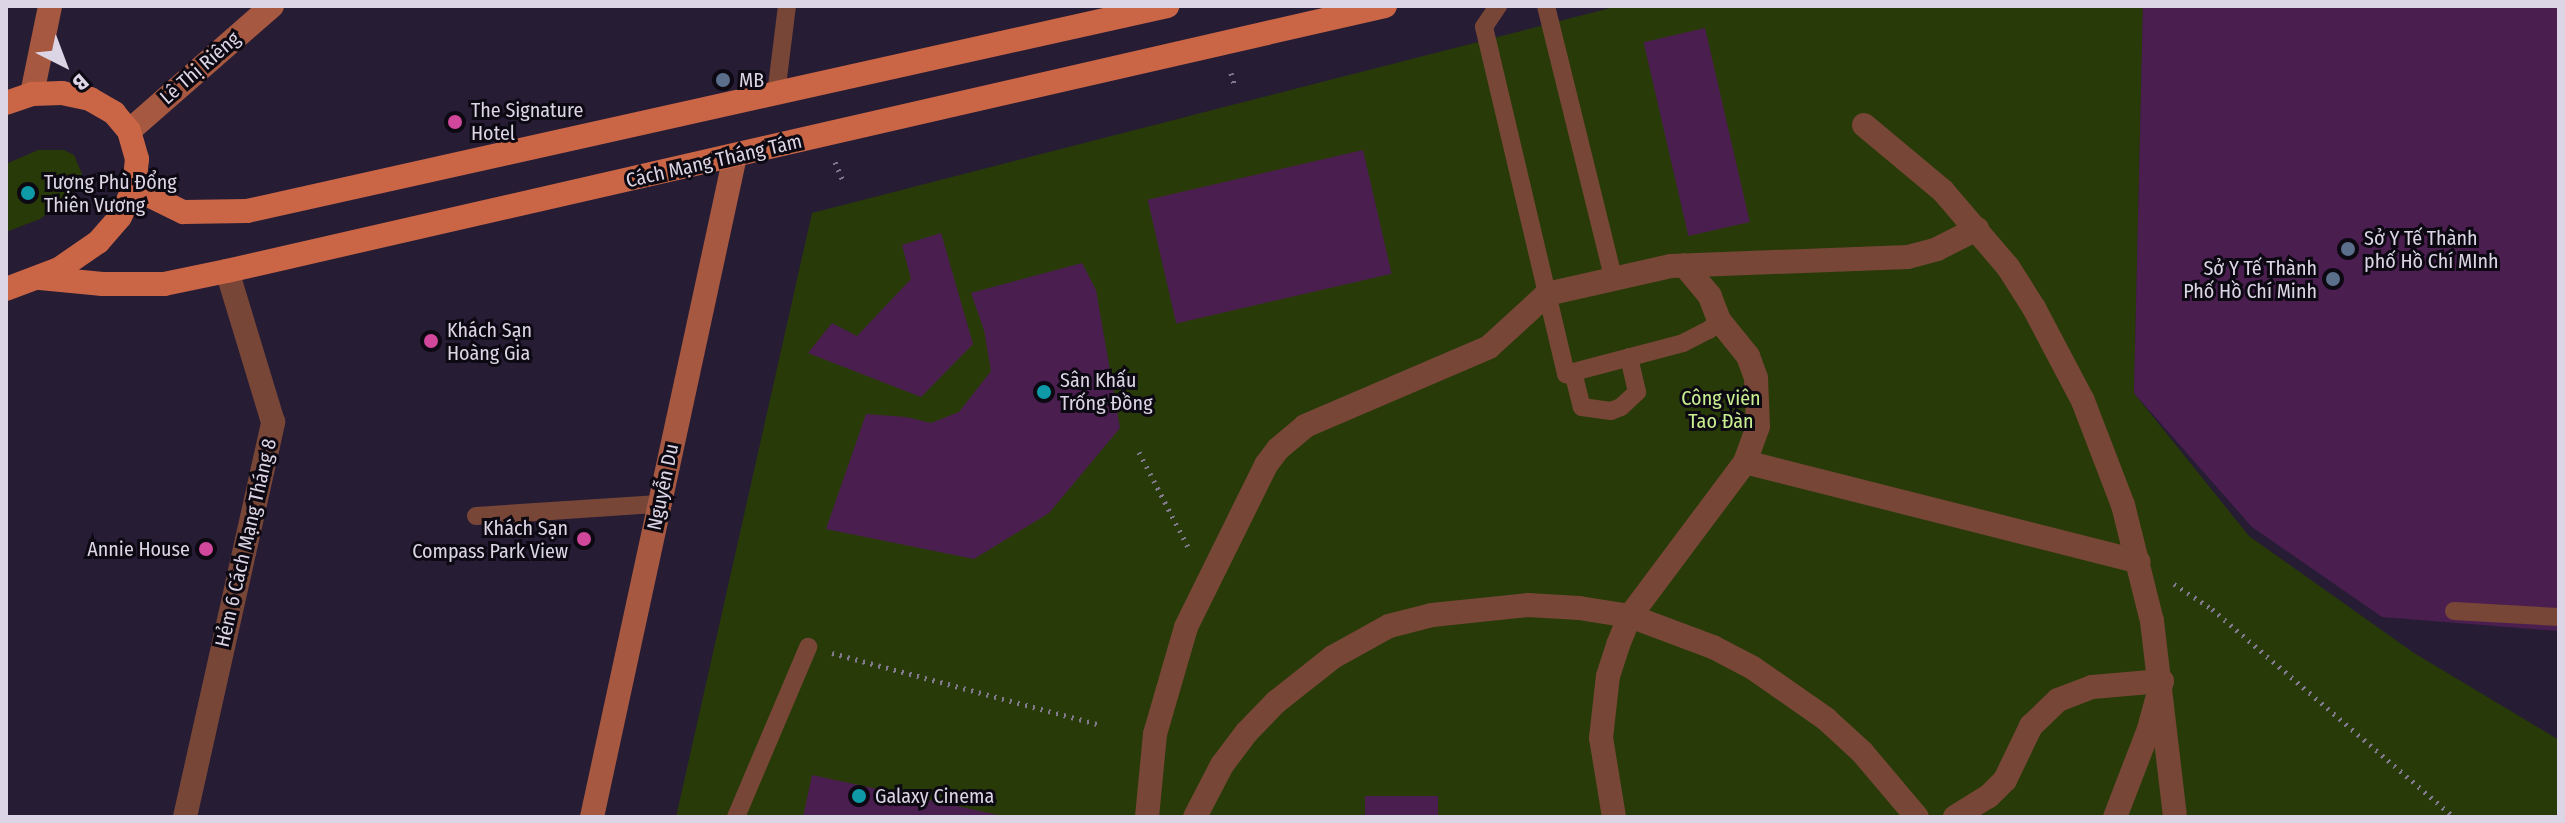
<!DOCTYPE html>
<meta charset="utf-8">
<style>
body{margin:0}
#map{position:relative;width:2565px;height:823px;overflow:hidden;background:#261c34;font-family:"Fira Sans Condensed",sans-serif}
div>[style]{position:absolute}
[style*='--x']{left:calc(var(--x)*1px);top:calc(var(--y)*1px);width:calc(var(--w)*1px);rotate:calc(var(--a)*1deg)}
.green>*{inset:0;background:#293a09}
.building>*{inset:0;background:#4b1e50;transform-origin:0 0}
.path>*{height:5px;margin-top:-2.5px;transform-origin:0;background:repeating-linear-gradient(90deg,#827a8e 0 2px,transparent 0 8px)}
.lane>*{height:18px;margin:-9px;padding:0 9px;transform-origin:9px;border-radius:9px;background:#774637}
.street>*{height:24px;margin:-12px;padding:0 12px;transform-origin:12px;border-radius:12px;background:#774637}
.secondary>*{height:24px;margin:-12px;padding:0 12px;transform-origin:12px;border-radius:12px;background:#a65840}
.primary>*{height:24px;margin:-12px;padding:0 12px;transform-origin:12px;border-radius:12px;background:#ca6646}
.dots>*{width:22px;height:22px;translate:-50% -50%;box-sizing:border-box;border:4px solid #0d0913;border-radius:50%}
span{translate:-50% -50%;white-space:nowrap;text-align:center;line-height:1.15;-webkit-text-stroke:6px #0d0913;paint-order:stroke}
.street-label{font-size:20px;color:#dbd5e5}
.poi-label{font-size:20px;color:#dbd5e5}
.left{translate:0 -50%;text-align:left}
.right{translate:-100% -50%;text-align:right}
.park-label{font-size:20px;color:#c9f090}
.frame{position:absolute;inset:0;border:8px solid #dbd5e5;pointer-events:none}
.north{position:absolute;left:24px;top:24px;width:80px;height:80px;-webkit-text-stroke:6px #0d0913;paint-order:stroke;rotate:138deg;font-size:22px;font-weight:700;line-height:32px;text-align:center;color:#dbd5e5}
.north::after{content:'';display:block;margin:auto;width:28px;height:36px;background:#dbd5e5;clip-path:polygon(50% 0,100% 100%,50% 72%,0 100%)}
</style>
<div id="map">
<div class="green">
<i style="clip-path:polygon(1618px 6px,2143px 6px,2134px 393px,2249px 536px,2414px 653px,2559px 740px,2559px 817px,676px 817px,812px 213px)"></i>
<i style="clip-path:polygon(38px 150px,64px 150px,74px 155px,82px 174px,79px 185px,68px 199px,40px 219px,6px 232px,6px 164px)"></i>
</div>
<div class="building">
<i style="clip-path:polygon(2143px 6px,2559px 6px,2559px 631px,2382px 617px,2252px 527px,2134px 393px)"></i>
<i style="left:1705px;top:28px;width:199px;height:63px;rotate:77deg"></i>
<i style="left:1363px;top:150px;width:127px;height:221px;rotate:77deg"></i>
<i style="clip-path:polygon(941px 233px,973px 344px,921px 397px,808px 353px,832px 323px,857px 336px,911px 279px,902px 245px)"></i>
<i style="clip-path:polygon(1082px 263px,1096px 290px,1120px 428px,1049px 513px,974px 559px,826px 529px,866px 414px,906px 417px,931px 423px,959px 412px,991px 371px,984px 330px,971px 293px)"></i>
<i style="clip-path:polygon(812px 775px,1003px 816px,1003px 817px,803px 817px)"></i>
<i style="left:1365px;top:796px;width:73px;height:21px"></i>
</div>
<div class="path">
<i style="--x:1231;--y:73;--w:15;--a:74"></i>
<i style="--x:835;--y:162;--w:23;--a:67"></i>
<i style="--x:1139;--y:452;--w:111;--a:62.7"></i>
<i style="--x:2174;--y:584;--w:45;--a:33.3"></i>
<i style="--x:2212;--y:609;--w:319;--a:40.7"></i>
<i style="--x:832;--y:653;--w:278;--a:15"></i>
</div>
<div class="lane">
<i style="--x:1498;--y:6;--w:25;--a:124"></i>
<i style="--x:1484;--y:27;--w:357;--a:76.7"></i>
<i style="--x:1566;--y:374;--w:121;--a:-14.8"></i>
<i style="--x:1683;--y:343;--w:29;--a:-27"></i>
<i style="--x:1709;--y:330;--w:14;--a:-45"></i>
<i style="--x:1546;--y:6;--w:279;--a:76.1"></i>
<i style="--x:776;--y:94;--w:89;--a:-82.9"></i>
<i style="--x:1573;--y:372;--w:36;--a:76"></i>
<i style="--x:1582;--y:407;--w:29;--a:8"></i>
<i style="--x:1611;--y:411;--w:11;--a:-22"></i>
<i style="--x:1621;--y:407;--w:22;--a:-43"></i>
<i style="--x:1637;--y:392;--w:36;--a:-103"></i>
<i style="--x:476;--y:516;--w:183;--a:-3.8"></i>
<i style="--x:2454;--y:611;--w:105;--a:3.3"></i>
<i style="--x:736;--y:817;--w:185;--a:-67"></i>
</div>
<div class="street">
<i style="--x:1864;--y:125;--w:103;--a:39.9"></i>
<i style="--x:1943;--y:191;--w:100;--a:49.5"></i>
<i style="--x:2008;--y:267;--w:49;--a:57.6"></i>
<i style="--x:2034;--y:308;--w:105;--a:62.2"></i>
<i style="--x:2083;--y:401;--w:111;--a:69"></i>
<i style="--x:2123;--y:505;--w:120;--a:76"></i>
<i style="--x:2152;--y:621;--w:197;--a:83.3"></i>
<i style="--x:1745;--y:462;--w:406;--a:14.2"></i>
<i style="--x:185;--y:817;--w:405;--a:-77.4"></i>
<i style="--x:273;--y:422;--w:158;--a:-106.9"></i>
<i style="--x:1147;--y:817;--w:83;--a:-84.5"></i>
<i style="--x:1155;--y:734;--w:111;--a:-73.8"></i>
<i style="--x:1186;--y:627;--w:181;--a:-63.7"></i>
<i style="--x:1266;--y:465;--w:20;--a:-53"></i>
<i style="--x:1278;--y:449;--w:35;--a:-40"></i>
<i style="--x:1305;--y:426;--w:200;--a:-23.2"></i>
<i style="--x:1489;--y:347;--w:79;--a:-42.4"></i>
<i style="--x:1547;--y:294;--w:127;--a:-12.7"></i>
<i style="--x:1671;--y:266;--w:237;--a:-2.2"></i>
<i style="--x:1908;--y:257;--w:30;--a:-15"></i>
<i style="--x:1937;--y:249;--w:45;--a:-26.6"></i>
<i style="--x:1195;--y:817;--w:59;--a:-62.6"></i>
<i style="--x:1222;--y:765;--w:41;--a:-52.9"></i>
<i style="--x:1247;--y:732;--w:42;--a:-46"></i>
<i style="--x:1276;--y:702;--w:73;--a:-38.3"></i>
<i style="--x:1333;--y:657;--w:64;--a:-29"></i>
<i style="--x:1389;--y:626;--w:44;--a:-14.3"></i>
<i style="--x:1432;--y:615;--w:97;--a:-5.9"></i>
<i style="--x:1528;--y:605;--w:51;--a:3.4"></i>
<i style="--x:1579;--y:608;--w:52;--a:8.9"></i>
<i style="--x:1630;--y:616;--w:89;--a:20.5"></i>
<i style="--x:1713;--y:647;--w:45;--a:27.7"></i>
<i style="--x:1753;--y:668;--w:89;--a:34.9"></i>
<i style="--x:1826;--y:719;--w:49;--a:42.5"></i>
<i style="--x:1862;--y:752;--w:85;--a:49.8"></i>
<i style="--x:1614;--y:817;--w:80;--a:-99.3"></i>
<i style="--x:1601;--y:738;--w:62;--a:-83.6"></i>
<i style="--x:1608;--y:676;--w:33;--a:-72"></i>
<i style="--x:1618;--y:645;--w:31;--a:-68"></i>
<i style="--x:1630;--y:616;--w:192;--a:-53.2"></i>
<i style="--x:1745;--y:462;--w:38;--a:-70"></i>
<i style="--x:1758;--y:426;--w:48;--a:-92.4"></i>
<i style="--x:1756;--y:378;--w:23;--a:-110"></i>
<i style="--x:1748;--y:356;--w:46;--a:-128.9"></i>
<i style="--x:1719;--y:320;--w:26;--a:-111"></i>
<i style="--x:1710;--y:296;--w:40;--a:-130"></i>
<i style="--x:1955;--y:817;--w:40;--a:-32"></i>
<i style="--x:1989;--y:796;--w:23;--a:-45"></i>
<i style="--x:2005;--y:780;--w:60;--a:-64.3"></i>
<i style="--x:2031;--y:726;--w:37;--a:-44"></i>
<i style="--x:2058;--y:700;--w:36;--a:-21"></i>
<i style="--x:2092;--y:687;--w:70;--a:-4.9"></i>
<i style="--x:2162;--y:681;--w:50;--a:105.2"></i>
<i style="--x:2149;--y:729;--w:94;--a:111.1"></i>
</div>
<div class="secondary">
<i style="--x:32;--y:94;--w:90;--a:-78.4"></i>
<i style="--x:129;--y:131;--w:190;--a:-41.2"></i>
<i style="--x:592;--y:817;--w:676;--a:-77.79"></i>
</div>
<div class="primary">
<i style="--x:6;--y:103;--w:28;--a:-19"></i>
<i style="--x:32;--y:94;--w:30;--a:-2"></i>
<i style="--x:62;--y:93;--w:29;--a:12"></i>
<i style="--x:90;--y:99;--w:28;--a:30"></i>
<i style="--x:114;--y:113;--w:23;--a:50"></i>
<i style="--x:129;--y:131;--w:29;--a:74"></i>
<i style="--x:137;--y:159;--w:29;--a:96"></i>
<i style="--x:134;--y:188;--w:32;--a:116"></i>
<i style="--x:120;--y:217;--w:33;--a:131"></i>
<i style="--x:98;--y:242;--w:47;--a:145.3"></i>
<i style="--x:59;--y:269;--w:57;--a:159.3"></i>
<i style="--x:134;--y:188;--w:55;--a:26.1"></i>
<i style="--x:183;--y:212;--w:64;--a:-0.9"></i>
<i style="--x:247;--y:211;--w:943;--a:-12.56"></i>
<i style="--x:40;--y:278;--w:63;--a:5.4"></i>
<i style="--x:103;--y:284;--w:61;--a:0"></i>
<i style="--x:164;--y:284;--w:64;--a:-11.7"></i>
<i style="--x:227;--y:271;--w:1188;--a:-12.89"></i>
</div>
<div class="dots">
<i style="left:723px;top:80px;background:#5c6f8a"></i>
<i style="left:455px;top:122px;background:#d1479c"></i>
<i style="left:28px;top:193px;background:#0f9aa8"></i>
<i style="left:2348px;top:249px;background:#5c6f8a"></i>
<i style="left:2333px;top:279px;background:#5c6f8a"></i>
<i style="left:431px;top:341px;background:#d1479c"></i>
<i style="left:1044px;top:392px;background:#0f9aa8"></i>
<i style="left:584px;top:539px;background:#d1479c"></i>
<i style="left:206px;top:549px;background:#d1479c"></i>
<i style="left:859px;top:796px;background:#0f9aa8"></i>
</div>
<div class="street-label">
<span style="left:200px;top:68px;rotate:-41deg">Lê Thị Riêng</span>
<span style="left:714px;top:161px;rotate:-13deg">Cách Mạng Tháng Tám</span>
<span style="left:663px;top:487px;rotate:-78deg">Nguyễn Du</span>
<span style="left:246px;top:543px;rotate:-77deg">Hẻm 6 Cách Mạng Tháng 8</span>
</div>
<div class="poi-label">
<span class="left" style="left:739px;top:80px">MB</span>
<span class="left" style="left:471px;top:122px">The Signature<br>Hotel</span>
<span class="left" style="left:44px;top:194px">Tượng Phù Đổng<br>Thiên Vương</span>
<span class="left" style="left:2364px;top:250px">Sở Y Tế Thành<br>phố Hồ Chí MInh</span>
<span class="right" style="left:2317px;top:280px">Sở Y Tế Thành<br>Phố Hồ Chí Minh</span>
<span class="left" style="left:447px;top:342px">Khách Sạn<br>Hoàng Gia</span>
<span class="left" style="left:1060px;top:392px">Sân Khấu<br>Trống Đồng</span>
<span class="right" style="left:568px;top:540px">Khách Sạn<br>Compass Park View</span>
<span class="right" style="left:190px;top:549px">Annie House</span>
<span class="left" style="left:875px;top:796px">Galaxy Cinema</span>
</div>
<div class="park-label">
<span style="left:1721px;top:410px">Công viên<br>Tao Đàn</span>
</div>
<div class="frame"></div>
<div class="north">B</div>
</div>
